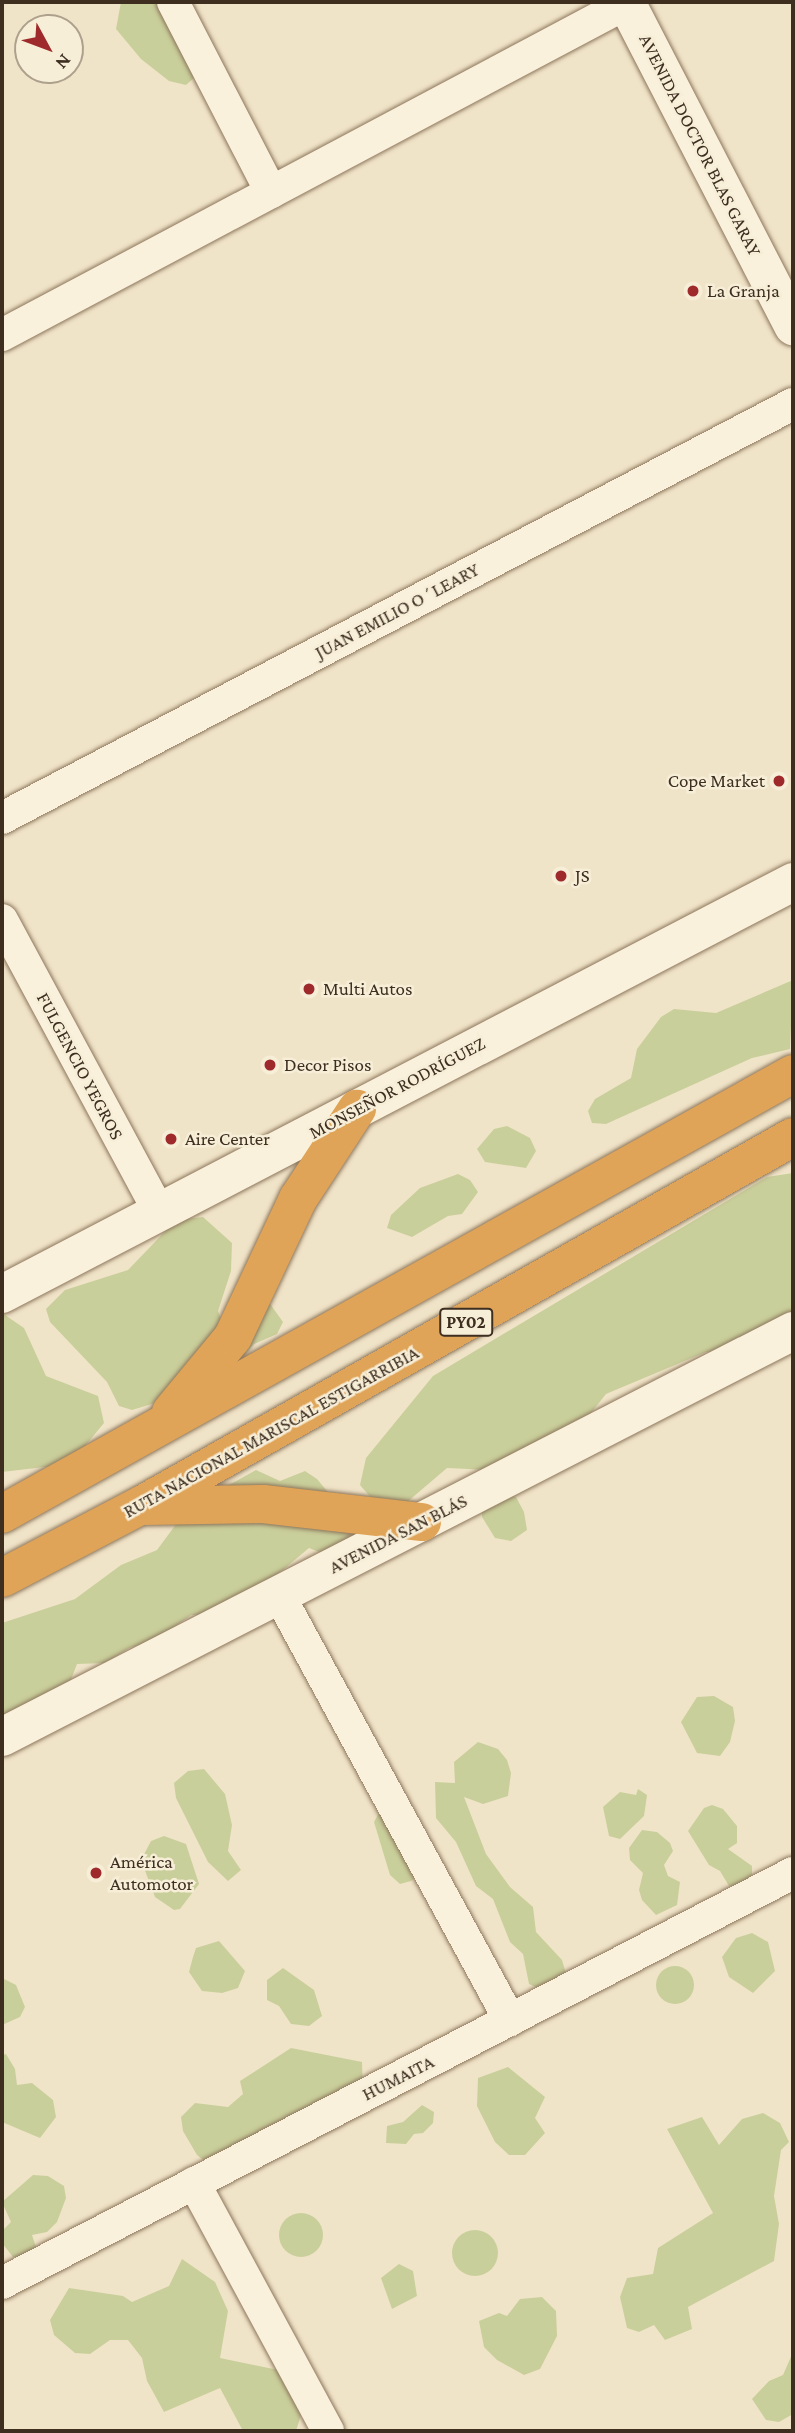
<!DOCTYPE html>
<meta charset="utf-8">
<style>
body{margin:0}
#map{position:relative;width:795px;height:2433px;overflow:hidden;background:#f0e4c8;font-family:"Crimson Pro",serif}
div>[style]{position:absolute}
[style*='--x']{left:calc(var(--x)*1px);top:calc(var(--y)*1px);width:calc(var(--w)*1px);rotate:calc(var(--a)*1deg)}
.green>*{inset:0;background:#c9cf9b}
.round{border-radius:50%}
.roads{filter:drop-shadow(0 0 2px #8d765c) drop-shadow(0 0 2px #8d765c)}
.street>*{height:32px;margin:-16px;padding:0 16px;transform-origin:16px;border-radius:16px;background:#faf1dc}
.secondary>*{height:38px;margin:-19px;padding:0 19px;transform-origin:19px;border-radius:19px;background:#faf1dc}
.highway>*{height:38px;margin:-19px;padding:0 19px;transform-origin:19px;border-radius:19px;background:#e0a458}
.dots>*{width:19px;height:19px;translate:-50% -50%;box-sizing:border-box;border:4px solid #f7eed8;border-radius:50%}
span{translate:-50% -50%;white-space:nowrap;text-align:center;line-height:1.15;-webkit-text-stroke:5px #f7eed8;paint-order:stroke}
.shield-label span{padding:2px 5px;background:#f7eed8;border:2px solid;border-radius:5px;-webkit-text-stroke-width:0}
.shield-label{font-size:18px;color:#3d2e20;font-weight:700}
.street-label{font-size:19px;color:#3d2e20}
.poi-label{font-size:19px;color:#3d2e20}
.left{translate:0 -50%;text-align:left}
.right{translate:-100% -50%;text-align:right}
.frame{position:absolute;inset:0;border:4px solid #3d2e20;pointer-events:none}
.north{position:absolute;left:14px;top:14px;width:70px;height:70px;box-sizing:border-box;background:#f7eed8;border:2px solid #ada18e;border-radius:50%;rotate:131deg;font-size:19px;font-weight:700;line-height:28px;text-align:center;color:#3d2e20}
.north::after{content:'';display:block;margin:auto;width:24px;height:32px;background:#9e2a2b;clip-path:polygon(50% 0,100% 100%,50% 72%,0 100%)}
</style>
<div id="map">
<div class="green">
<i style="clip-path:polygon(121px 2px,167px 2px,195px 77px,186px 85px,169px 81px,141px 59px,116px 29px)"></i>
<i style="clip-path:polygon(793px 980px,790px 1049px,752px 1058px,606px 1124px,592px 1123px,588px 1111px,595px 1099px,631px 1078px,637px 1049px,661px 1017px,674px 1009px,716px 1013px)"></i>
<i style="clip-path:polygon(507px 1126px,530px 1138px,536px 1151px,526px 1168px,485px 1162px,477px 1149px,494px 1129px)"></i>
<i style="clip-path:polygon(793px 1173px,793px 1317px,760px 1353px,706px 1352px,606px 1394px,556px 1457px,531px 1472px,447px 1468px,406px 1503px,378px 1506px,360px 1485px,366px 1458px,433px 1376px,767px 1177px)"></i>
<i style="clip-path:polygon(458px 1174px,470px 1180px,478px 1192px,462px 1214px,448px 1216px,412px 1237px,387px 1228px,391px 1215px,420px 1188px)"></i>
<i style="clip-path:polygon(203px 1217px,232px 1243px,231px 1271px,218px 1311px,223px 1324px,268px 1301px,283px 1322px,277px 1334px,254px 1344px,214px 1385px,132px 1410px,119px 1406px,107px 1382px,50px 1322px,46px 1309px,65px 1290px,128px 1270px,176px 1220px)"></i>
<i style="clip-path:polygon(2px 1313px,24px 1328px,46px 1376px,98px 1396px,104px 1423px,70px 1464px,2px 1472px)"></i>
<i style="clip-path:polygon(256px 1470px,280px 1481px,305px 1471px,317px 1479px,342px 1509px,350px 1535px,347px 1548px,335px 1558px,309px 1548px,266px 1584px,205px 1615px,191px 1615px,156px 1640px,129px 1648px,105px 1663px,77px 1664px,67px 1690px,2px 1734px,2px 1623px,75px 1599px,121px 1565px,157px 1550px,188px 1508px)"></i>
<i style="clip-path:polygon(504px 1494px,516px 1497px,524px 1512px,527px 1530px,511px 1541px,495px 1538px,482px 1517px,482px 1503px)"></i>
<i style="clip-path:polygon(714px 1696px,733px 1707px,735px 1721px,730px 1742px,720px 1756px,697px 1753px,681px 1722px,697px 1697px)"></i>
<i style="clip-path:polygon(478px 1742px,498px 1749px,507px 1760px,511px 1773px,508px 1796px,483px 1804px,464px 1797px,486px 1854px,510px 1887px,533px 1907px,536px 1932px,562px 1960px,567px 1977px,538px 1988px,529px 1984px,523px 1954px,510px 1942px,493px 1899px,476px 1886px,456px 1842px,436px 1818px,435px 1782px,455px 1783px,454px 1762px)"></i>
<i style="clip-path:polygon(204px 1769px,225px 1794px,232px 1825px,228px 1851px,241px 1870px,228px 1881px,208px 1862px,176px 1798px,174px 1783px,188px 1771px)"></i>
<i style="clip-path:polygon(638px 1789px,647px 1795px,644px 1816px,620px 1839px,609px 1836px,603px 1807px,620px 1792px,636px 1795px)"></i>
<i style="clip-path:polygon(712px 1805px,723px 1809px,737px 1826px,737px 1843px,728px 1849px,752px 1866px,752px 1886px,729px 1886px,720px 1871px,709px 1865px,688px 1831px,704px 1808px)"></i>
<i style="clip-path:polygon(380px 1811px,422px 1872px,411px 1881px,400px 1884px,390px 1875px,374px 1822px)"></i>
<i style="clip-path:polygon(642px 1830px,657px 1832px,670px 1843px,673px 1851px,664px 1865px,668px 1876px,680px 1882px,677px 1905px,656px 1915px,642px 1900px,639px 1890px,643px 1873px,630px 1860px,629px 1848px)"></i>
<i style="clip-path:polygon(164px 1836px,186px 1844px,199px 1884px,180px 1909px,174px 1910px,155px 1897px,141px 1860px,151px 1841px)"></i>
<i style="clip-path:polygon(752px 1933px,768px 1942px,775px 1971px,753px 1993px,729px 1977px,722px 1957px,736px 1938px)"></i>
<i style="clip-path:polygon(219px 1941px,245px 1971px,238px 1988px,222px 1993px,202px 1991px,189px 1972px,193px 1957px,196px 1948px)"></i>
<i class="round" style="left:656px;top:1966px;width:38px;height:38px"></i>
<i style="clip-path:polygon(283px 1968px,314px 1990px,322px 2016px,309px 2026px,291px 2024px,279px 2006px,267px 2000px,267px 1980px)"></i>
<i style="clip-path:polygon(2px 1978px,16px 1985px,25px 2007px,20px 2017px,2px 2025px)"></i>
<i style="clip-path:polygon(291px 2048px,362px 2062px,363px 2090px,215px 2169px,197px 2155px,183px 2131px,181px 2117px,195px 2103px,228px 2107px,243px 2094px,240px 2081px)"></i>
<i style="clip-path:polygon(6px 2054px,15px 2069px,17px 2085px,32px 2083px,53px 2100px,56px 2117px,40px 2138px,2px 2122px,2px 2055px)"></i>
<i style="clip-path:polygon(508px 2067px,545px 2097px,535px 2118px,545px 2133px,525px 2155px,509px 2155px,495px 2142px,477px 2106px,478px 2078px)"></i>
<i style="clip-path:polygon(422px 2105px,434px 2112px,433px 2123px,423px 2133px,414px 2134px,406px 2144px,386px 2143px,387px 2126px,403px 2122px)"></i>
<i style="clip-path:polygon(763px 2113px,780px 2123px,789px 2142px,781px 2150px,774px 2196px,779px 2224px,774px 2261px,688px 2307px,692px 2329px,665px 2340px,654px 2325px,639px 2332px,627px 2328px,620px 2297px,627px 2278px,653px 2274px,658px 2248px,713px 2213px,667px 2129px,702px 2117px,719px 2145px,742px 2119px)"></i>
<i style="clip-path:polygon(33px 2175px,48px 2176px,64px 2186px,66px 2198px,57px 2222px,47px 2232px,32px 2235px,36px 2247px,26px 2258px,13px 2257px,2px 2243px,2px 2231px,11px 2222px,2px 2202px)"></i>
<i class="round" style="left:279px;top:2213px;width:44px;height:44px"></i>
<i class="round" style="left:452px;top:2230px;width:46px;height:46px"></i>
<i style="clip-path:polygon(182px 2259px,215px 2282px,228px 2311px,220px 2358px,278px 2370px,304px 2405px,296px 2431px,243px 2431px,220px 2388px,164px 2412px,147px 2381px,142px 2358px,128px 2340px,110px 2340px,90px 2354px,75px 2353px,54px 2335px,50px 2320px,69px 2288px,123px 2296px,132px 2302px,169px 2286px)"></i>
<i style="clip-path:polygon(399px 2264px,413px 2271px,417px 2296px,392px 2309px,381px 2278px)"></i>
<i style="clip-path:polygon(542px 2297px,556px 2311px,557px 2336px,540px 2369px,524px 2375px,497px 2360px,484px 2347px,479px 2321px,499px 2313px,507px 2316px,520px 2299px)"></i>
<i style="clip-path:polygon(793px 2352px,793px 2414px,779px 2422px,766px 2420px,752px 2399px,769px 2381px,783px 2375px)"></i>
</div>
<div class="roads">
<div class="street">
<i style="--x:173;--y:2;--w:214;--a:62.7"></i>
<i style="--x:2;--y:335;--w:710;--a:-27.97"></i>
<i style="--x:2;--y:818;--w:893;--a:-27.63"></i>
<i style="--x:2;--y:920;--w:332;--a:61.7"></i>
<i style="--x:279;--y:1595;--w:484;--a:61.5"></i>
<i style="--x:194;--y:2183;--w:282;--a:61.6"></i>
<i style="--x:2;--y:2283;--w:891;--a:-27.4"></i>
</div>
<div class="secondary">
<i style="--x:626;--y:2;--w:365;--a:62.7"></i>
<i style="--x:2;--y:1294;--w:892;--a:-27.51"></i>
<i style="--x:2;--y:1737;--w:889;--a:-27.17"></i>
</div>
<div class="highway">
<i style="--x:171;--y:1412;--w:97;--a:-50.4"></i>
<i style="--x:233;--y:1337;--w:153;--a:-64.8"></i>
<i style="--x:298;--y:1199;--w:108;--a:-56.8"></i>
<i style="--x:142;--y:1506;--w:121;--a:-0.9"></i>
<i style="--x:263;--y:1504;--w:160;--a:6.5"></i>
<i style="--x:2;--y:1514;--w:905;--a:-29.09"></i>
<i style="--x:2;--y:1578;--w:156;--a:-27.6"></i>
<i style="--x:140;--y:1506;--w:750;--a:-29.47"></i>
</div>
</div>
<div class="dots">
<i style="left:693px;top:291px;background:#9e2a2b"></i>
<i style="left:779px;top:781px;background:#9e2a2b"></i>
<i style="left:561px;top:876px;background:#9e2a2b"></i>
<i style="left:309px;top:989px;background:#9e2a2b"></i>
<i style="left:270px;top:1065px;background:#9e2a2b"></i>
<i style="left:171px;top:1139px;background:#9e2a2b"></i>
<i style="left:96px;top:1873px;background:#9e2a2b"></i>
</div>
<div class="shield-label">
<span style="left:466px;top:1322px">PY02</span>
</div>
<div class="street-label">
<span style="left:700px;top:145px;rotate:63deg">AVENIDA DOCTOR BLAS GARAY</span>
<span style="left:397px;top:611px;rotate:-28deg">JUAN EMILIO O´LEARY</span>
<span style="left:80px;top:1066px;rotate:62deg">FULGENCIO YEGROS</span>
<span style="left:397px;top:1088px;rotate:-28deg">MONSEÑOR RODRÍGUEZ</span>
<span style="left:271px;top:1432px;rotate:-29deg">RUTA NACIONAL MARISCAL ESTIGARRIBIA</span>
<span style="left:398px;top:1534px;rotate:-27deg">AVENIDA SAN BLÁS</span>
<span style="left:398px;top:2078px;rotate:-27deg">HUMAITA</span>
</div>
<div class="poi-label">
<span class="left" style="left:707px;top:291px">La Granja</span>
<span class="right" style="left:765px;top:781px">Cope Market</span>
<span class="left" style="left:575px;top:876px">JS</span>
<span class="left" style="left:323px;top:989px">Multi Autos</span>
<span class="left" style="left:284px;top:1065px">Decor Pisos</span>
<span class="left" style="left:185px;top:1139px">Aire Center</span>
<span class="left" style="left:110px;top:1873px">América<br>Automotor</span>
</div>
<div class="frame"></div>
<div class="north">N</div>
</div>
